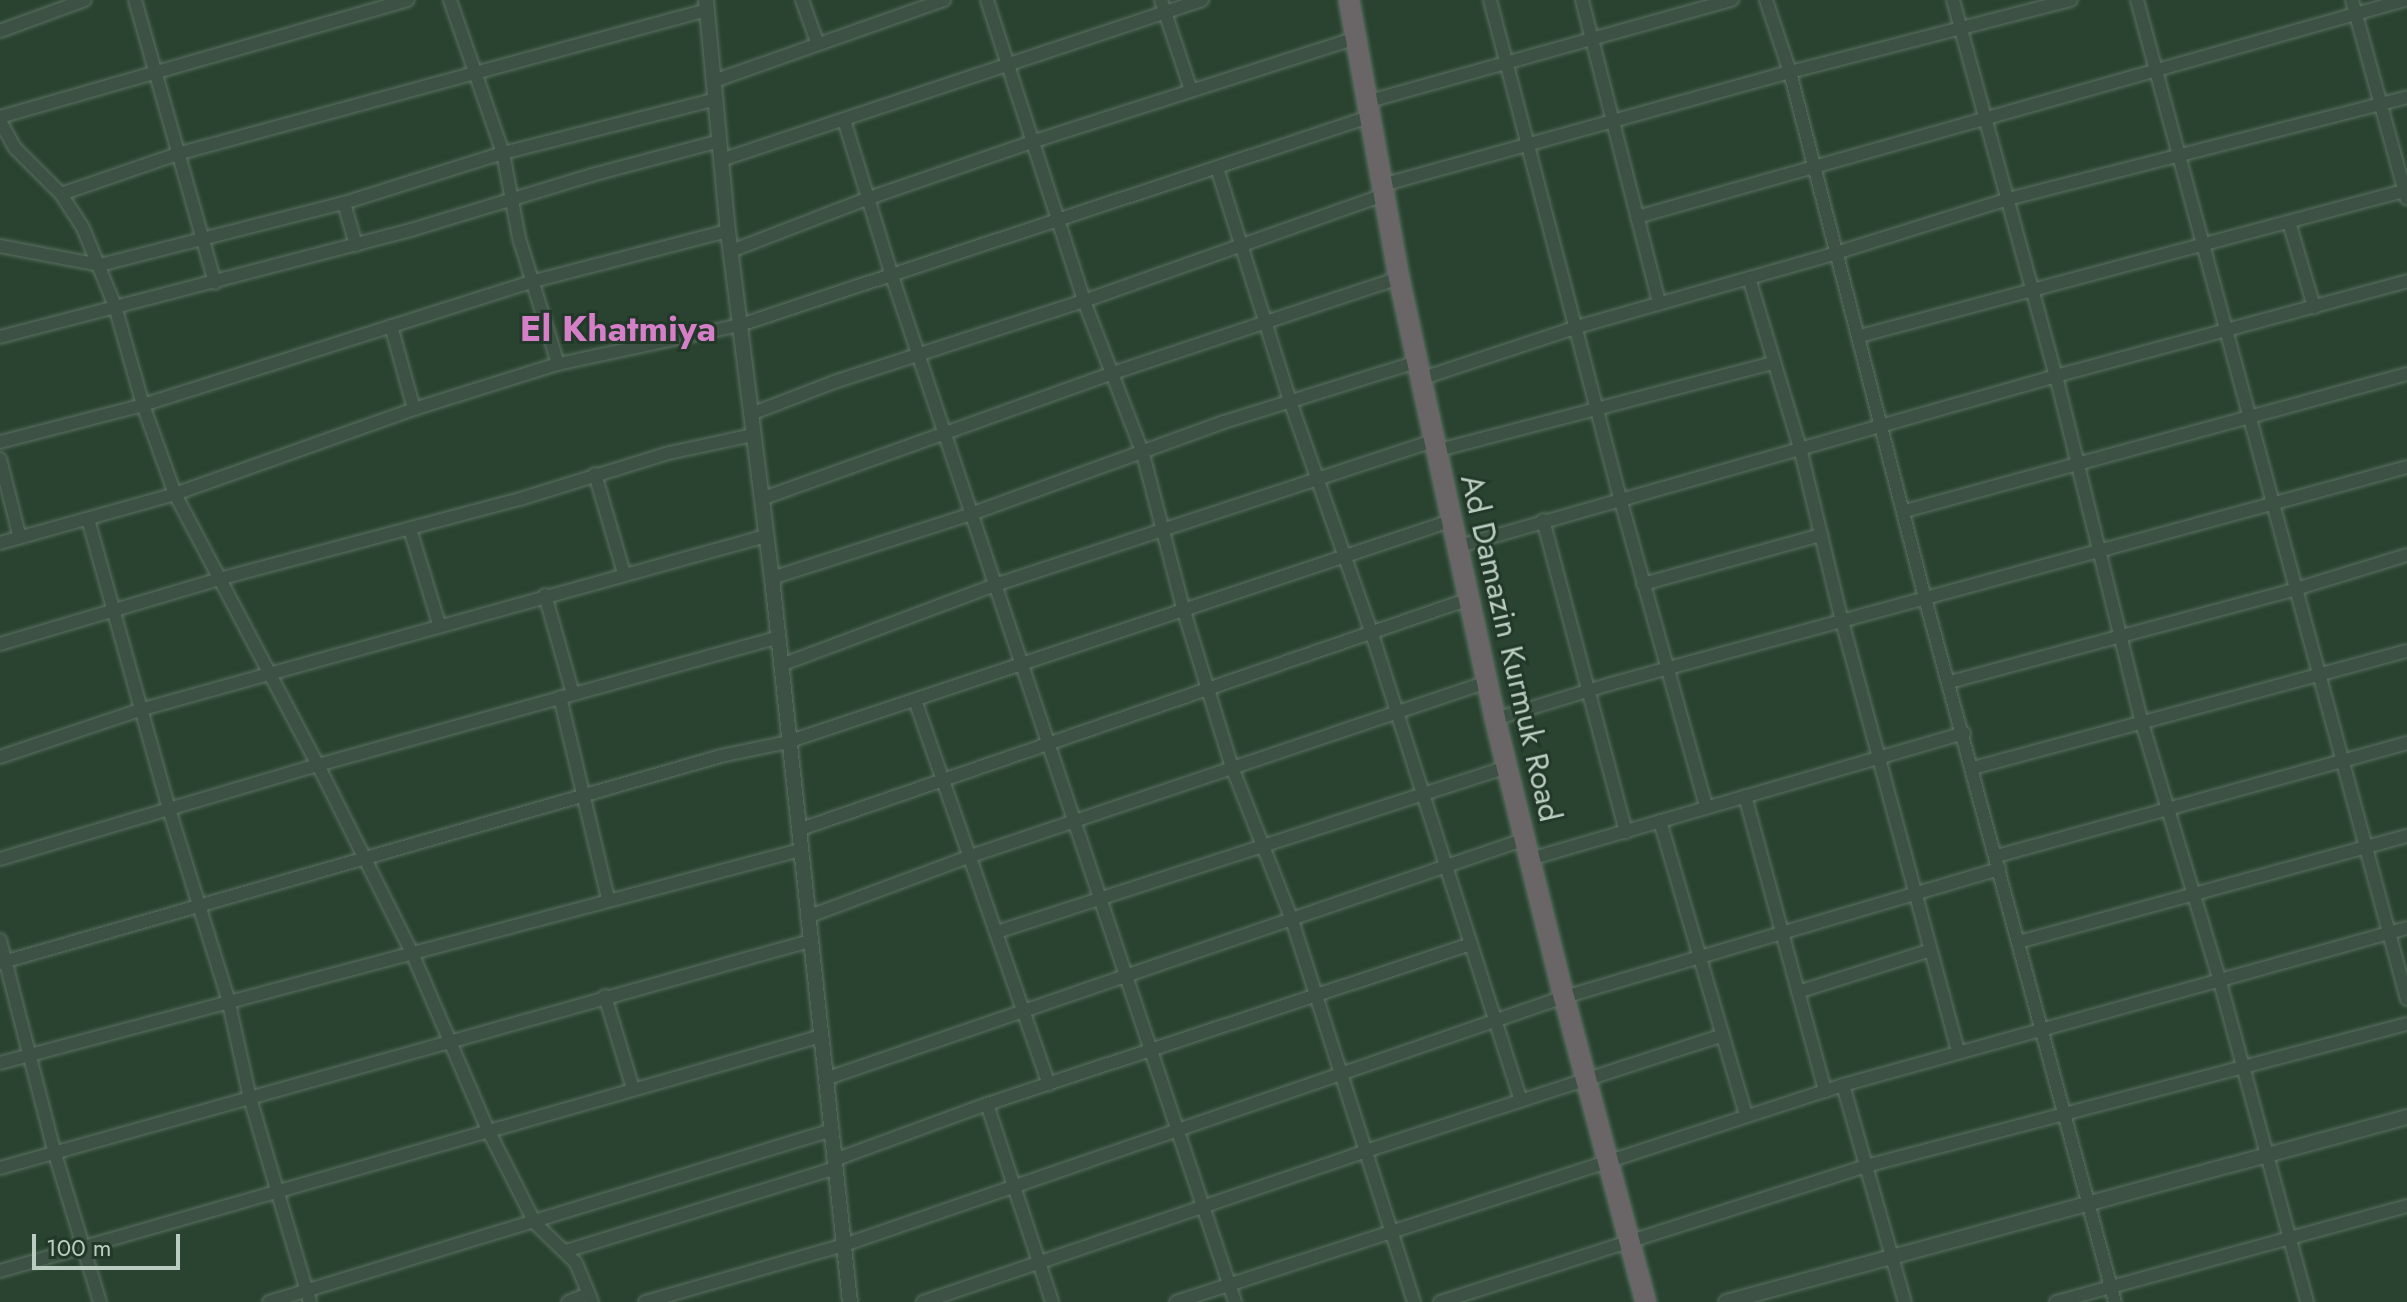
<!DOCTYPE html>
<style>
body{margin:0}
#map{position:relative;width:2407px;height:1302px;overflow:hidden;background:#294330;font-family:Jost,sans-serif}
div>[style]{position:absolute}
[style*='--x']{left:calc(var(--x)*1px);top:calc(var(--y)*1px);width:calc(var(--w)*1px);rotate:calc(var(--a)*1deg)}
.roads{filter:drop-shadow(0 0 2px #5c7062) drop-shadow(0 0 2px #5c7062)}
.minor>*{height:12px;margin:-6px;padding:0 6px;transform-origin:6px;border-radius:6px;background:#3d5244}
.tertiary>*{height:14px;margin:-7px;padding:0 7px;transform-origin:7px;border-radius:7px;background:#3d5244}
.trunk>*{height:20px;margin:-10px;padding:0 10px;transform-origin:10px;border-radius:10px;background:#6a6668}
span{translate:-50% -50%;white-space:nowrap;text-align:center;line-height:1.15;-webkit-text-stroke:6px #223828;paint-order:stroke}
.street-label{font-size:32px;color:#bbccc0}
.quarter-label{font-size:36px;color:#d67fc9;font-weight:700}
.scale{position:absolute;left:32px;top:1234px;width:148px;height:36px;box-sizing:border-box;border:4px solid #bbccc0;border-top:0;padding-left:10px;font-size:24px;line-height:28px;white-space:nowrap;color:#bbccc0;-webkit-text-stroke:6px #223828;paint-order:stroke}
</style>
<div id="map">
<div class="roads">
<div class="minor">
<i style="--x:135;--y:0;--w:294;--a:74.2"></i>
<i style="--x:450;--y:0;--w:162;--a:70.9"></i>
<i style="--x:503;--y:153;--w:86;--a:79.3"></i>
<i style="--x:519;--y:238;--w:132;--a:72.8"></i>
<i style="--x:802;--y:0;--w:45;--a:70.3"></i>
<i style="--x:987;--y:0;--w:316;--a:72.1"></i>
<i style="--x:1084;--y:301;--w:164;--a:68.9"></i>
<i style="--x:1143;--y:454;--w:159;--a:75.4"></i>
<i style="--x:1183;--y:608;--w:166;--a:72.9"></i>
<i style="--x:1232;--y:767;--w:164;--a:68.6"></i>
<i style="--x:1292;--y:920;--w:401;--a:72.3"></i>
<i style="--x:1161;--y:0;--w:95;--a:71.6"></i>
<i style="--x:1490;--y:0;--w:515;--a:75.37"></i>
<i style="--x:1620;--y:498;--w:321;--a:74.4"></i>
<i style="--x:1582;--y:0;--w:313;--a:75.7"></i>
<i style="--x:1766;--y:0;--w:76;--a:71.6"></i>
<i style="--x:1790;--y:72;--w:543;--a:75.61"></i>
<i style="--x:1925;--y:598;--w:729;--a:74.9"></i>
<i style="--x:1953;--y:0;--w:390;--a:74.7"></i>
<i style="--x:2056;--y:376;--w:357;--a:76.1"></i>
<i style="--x:2142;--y:723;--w:266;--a:73.2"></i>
<i style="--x:2219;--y:978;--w:336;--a:74.8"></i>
<i style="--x:2137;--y:0;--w:1035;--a:74.88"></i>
<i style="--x:2352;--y:0;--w:206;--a:74.6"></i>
<i style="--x:0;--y:31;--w:90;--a:-20"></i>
<i style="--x:714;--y:81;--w:244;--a:-19.4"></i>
<i style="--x:1366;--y:102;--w:380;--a:-15.6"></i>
<i style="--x:0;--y:117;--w:424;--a:-16"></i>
<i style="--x:844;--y:120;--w:163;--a:72.9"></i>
<i style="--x:892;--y:276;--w:1082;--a:71.51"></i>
<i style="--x:0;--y:121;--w:31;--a:61"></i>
<i style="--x:15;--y:148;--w:65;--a:45"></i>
<i style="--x:61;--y:194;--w:40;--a:57.1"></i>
<i style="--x:83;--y:228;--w:84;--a:67.7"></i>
<i style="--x:115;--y:306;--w:103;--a:74.2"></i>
<i style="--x:143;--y:405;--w:95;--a:70.2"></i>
<i style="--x:175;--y:494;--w:306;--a:62.2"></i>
<i style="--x:318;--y:765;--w:210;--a:63.4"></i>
<i style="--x:412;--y:953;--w:193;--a:66.8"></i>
<i style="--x:488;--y:1130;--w:104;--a:63.2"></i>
<i style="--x:535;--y:1223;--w:57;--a:44.3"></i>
<i style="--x:576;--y:1263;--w:42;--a:67.7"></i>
<i style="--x:721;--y:160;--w:507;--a:-18.4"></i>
<i style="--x:1217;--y:168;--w:244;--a:72.6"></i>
<i style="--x:1290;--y:401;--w:247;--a:70.6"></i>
<i style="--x:1372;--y:634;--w:489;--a:72.3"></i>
<i style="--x:1382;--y:185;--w:423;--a:-15.5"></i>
<i style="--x:1790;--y:72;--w:290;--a:-14.4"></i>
<i style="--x:61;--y:194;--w:123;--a:-19"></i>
<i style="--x:177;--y:154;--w:549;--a:-15.2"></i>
<i style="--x:344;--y:203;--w:44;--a:74.1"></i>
<i style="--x:1637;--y:217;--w:798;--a:-15.78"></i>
<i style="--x:2289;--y:222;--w:89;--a:73.6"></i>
<i style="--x:0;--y:246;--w:102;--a:10.8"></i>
<i style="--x:100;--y:265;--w:252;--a:-14.3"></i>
<i style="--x:344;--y:203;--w:167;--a:-17.5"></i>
<i style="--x:503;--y:153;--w:220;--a:-14.2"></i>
<i style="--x:731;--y:251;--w:148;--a:-21"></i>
<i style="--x:869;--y:198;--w:172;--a:-19"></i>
<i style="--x:1032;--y:142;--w:340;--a:-17.8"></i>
<i style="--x:1749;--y:278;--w:177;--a:73.3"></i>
<i style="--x:1800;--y:448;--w:178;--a:76.4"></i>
<i style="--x:1842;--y:621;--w:445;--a:74.9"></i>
<i style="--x:391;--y:326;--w:86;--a:74.5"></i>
<i style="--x:1860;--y:336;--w:566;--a:-14.94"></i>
<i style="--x:0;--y:337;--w:425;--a:-14.6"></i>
<i style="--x:411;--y:230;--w:189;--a:-16.9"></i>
<i style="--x:592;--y:175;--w:132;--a:-14.9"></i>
<i style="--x:1420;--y:379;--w:165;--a:-18.3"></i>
<i style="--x:1577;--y:327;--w:269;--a:-15.9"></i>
<i style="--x:1836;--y:253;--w:180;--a:-17.4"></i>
<i style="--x:2008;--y:199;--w:412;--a:-14.3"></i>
<i style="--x:751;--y:414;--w:89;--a:-21.1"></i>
<i style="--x:834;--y:382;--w:263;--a:-18"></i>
<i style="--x:1084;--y:301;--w:318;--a:-19.5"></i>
<i style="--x:0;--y:442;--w:148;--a:-14.5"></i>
<i style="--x:143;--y:405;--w:410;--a:-17.6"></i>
<i style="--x:534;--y:281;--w:200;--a:-14.5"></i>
<i style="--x:1435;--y:451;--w:350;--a:-14.6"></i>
<i style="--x:0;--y:459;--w:81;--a:75.8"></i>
<i style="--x:595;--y:474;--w:103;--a:73.7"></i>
<i style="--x:761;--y:499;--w:374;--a:-19.7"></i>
<i style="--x:1113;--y:373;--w:301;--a:-18.4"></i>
<i style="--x:1905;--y:511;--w:520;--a:-15.26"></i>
<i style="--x:88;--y:519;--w:301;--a:74.4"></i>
<i style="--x:169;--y:809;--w:199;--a:72.7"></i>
<i style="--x:228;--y:999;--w:101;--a:77.5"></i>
<i style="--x:250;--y:1098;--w:213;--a:73.6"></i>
<i style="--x:1543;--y:520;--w:323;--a:75.1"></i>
<i style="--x:410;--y:529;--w:102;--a:73"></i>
<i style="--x:0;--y:543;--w:182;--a:-15.6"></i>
<i style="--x:175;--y:494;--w:254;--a:-19.6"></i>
<i style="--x:414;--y:409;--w:151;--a:-17.4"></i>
<i style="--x:558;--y:364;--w:186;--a:-12.1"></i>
<i style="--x:740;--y:325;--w:662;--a:-18.3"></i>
<i style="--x:1456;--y:547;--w:624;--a:-15.91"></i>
<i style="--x:2056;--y:376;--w:364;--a:-15.1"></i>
<i style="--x:772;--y:578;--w:209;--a:-17.8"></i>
<i style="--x:971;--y:514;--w:269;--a:-20"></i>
<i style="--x:1224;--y:422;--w:202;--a:-17.3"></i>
<i style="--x:1643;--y:584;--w:185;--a:-15.4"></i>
<i style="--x:545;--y:595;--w:103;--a:74.2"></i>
<i style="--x:0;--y:644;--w:228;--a:-16.5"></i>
<i style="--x:219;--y:579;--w:311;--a:-14.9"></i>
<i style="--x:520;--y:499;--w:156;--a:-17.2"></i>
<i style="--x:669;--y:453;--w:86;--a:-12.1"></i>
<i style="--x:781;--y:665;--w:228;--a:-20.5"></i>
<i style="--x:995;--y:585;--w:461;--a:-18.2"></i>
<i style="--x:1950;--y:682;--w:358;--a:-15"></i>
<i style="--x:2296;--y:589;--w:116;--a:-17"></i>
<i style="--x:560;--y:697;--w:207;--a:76.6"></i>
<i style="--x:915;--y:700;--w:407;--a:70.8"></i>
<i style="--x:1495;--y:719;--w:120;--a:-16.9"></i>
<i style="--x:1610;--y:684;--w:826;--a:-15.23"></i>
<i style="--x:0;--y:757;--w:151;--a:-18.6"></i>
<i style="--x:143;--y:709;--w:647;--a:-15.52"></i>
<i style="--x:1973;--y:768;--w:449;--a:-15.1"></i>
<i style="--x:1745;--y:796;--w:306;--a:74.8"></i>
<i style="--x:1660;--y:821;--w:307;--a:73.7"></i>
<i style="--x:798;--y:830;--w:710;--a:-19"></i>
<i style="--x:1997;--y:856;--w:425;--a:-15.4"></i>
<i style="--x:0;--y:859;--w:332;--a:-16.5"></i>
<i style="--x:318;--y:765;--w:476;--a:-15.5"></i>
<i style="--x:1530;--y:859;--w:452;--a:-16.2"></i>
<i style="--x:807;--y:917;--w:175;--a:-20.4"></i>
<i style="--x:971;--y:856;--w:545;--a:-18.63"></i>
<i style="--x:997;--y:932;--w:536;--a:-17.93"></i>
<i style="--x:0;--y:940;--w:221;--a:75.6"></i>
<i style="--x:55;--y:1154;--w:155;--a:73.1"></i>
<i style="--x:2019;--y:942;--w:402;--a:-15.3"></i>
<i style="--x:0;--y:963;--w:750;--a:-16.02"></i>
<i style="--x:721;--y:756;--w:68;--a:-11.8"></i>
<i style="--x:788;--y:742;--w:698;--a:-18.46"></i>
<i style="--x:1798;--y:992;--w:139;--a:-17.5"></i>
<i style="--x:605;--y:996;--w:97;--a:73.2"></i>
<i style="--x:0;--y:1063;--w:828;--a:-14.91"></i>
<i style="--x:825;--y:1079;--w:740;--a:-18.92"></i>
<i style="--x:1843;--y:1085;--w:226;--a:74.1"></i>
<i style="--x:987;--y:1104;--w:208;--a:71.8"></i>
<i style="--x:834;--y:1160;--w:163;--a:-20.1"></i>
<i style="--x:987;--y:1104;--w:510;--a:-18.29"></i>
<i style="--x:0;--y:1168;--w:841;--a:-15.66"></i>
<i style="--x:566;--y:1251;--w:282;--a:-17.1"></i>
<i style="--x:0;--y:1271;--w:854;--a:-15.97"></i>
<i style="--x:269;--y:1302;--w:589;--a:-16.99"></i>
<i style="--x:568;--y:1302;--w:22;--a:-22"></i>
<i style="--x:645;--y:1302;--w:207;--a:-16"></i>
<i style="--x:844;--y:1245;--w:762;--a:-19.01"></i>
<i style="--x:1564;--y:997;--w:454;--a:-16.4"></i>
<i style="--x:923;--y:1302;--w:468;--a:-18.8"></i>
<i style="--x:1366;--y:1151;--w:374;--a:-18"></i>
<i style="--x:1176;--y:1302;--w:701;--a:-18.02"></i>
<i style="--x:1843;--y:1085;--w:585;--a:-15.56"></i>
<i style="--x:1440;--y:1302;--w:447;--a:-17.7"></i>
<i style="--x:1866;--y:1166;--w:559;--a:-14.71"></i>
<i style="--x:2056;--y:1302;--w:364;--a:-15.3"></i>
</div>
<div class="tertiary">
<i style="--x:706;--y:0;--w:232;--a:84.6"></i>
<i style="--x:728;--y:231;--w:350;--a:82.8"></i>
<i style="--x:772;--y:578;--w:728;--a:83.85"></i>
<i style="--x:1726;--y:1302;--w:706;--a:-15.2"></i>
</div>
<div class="trunk">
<i style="--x:1349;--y:0;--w:282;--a:79.8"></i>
<i style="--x:1399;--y:278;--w:451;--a:77.7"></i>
<i style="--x:1495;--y:719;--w:286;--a:76.1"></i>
<i style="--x:1564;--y:997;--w:316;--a:75"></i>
</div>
</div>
<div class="street-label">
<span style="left:1511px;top:648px;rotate:77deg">Ad Damazin Kurmuk Road</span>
</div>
<div class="quarter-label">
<span style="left:618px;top:329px">El Khatmiya</span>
</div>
<div class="scale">100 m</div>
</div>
